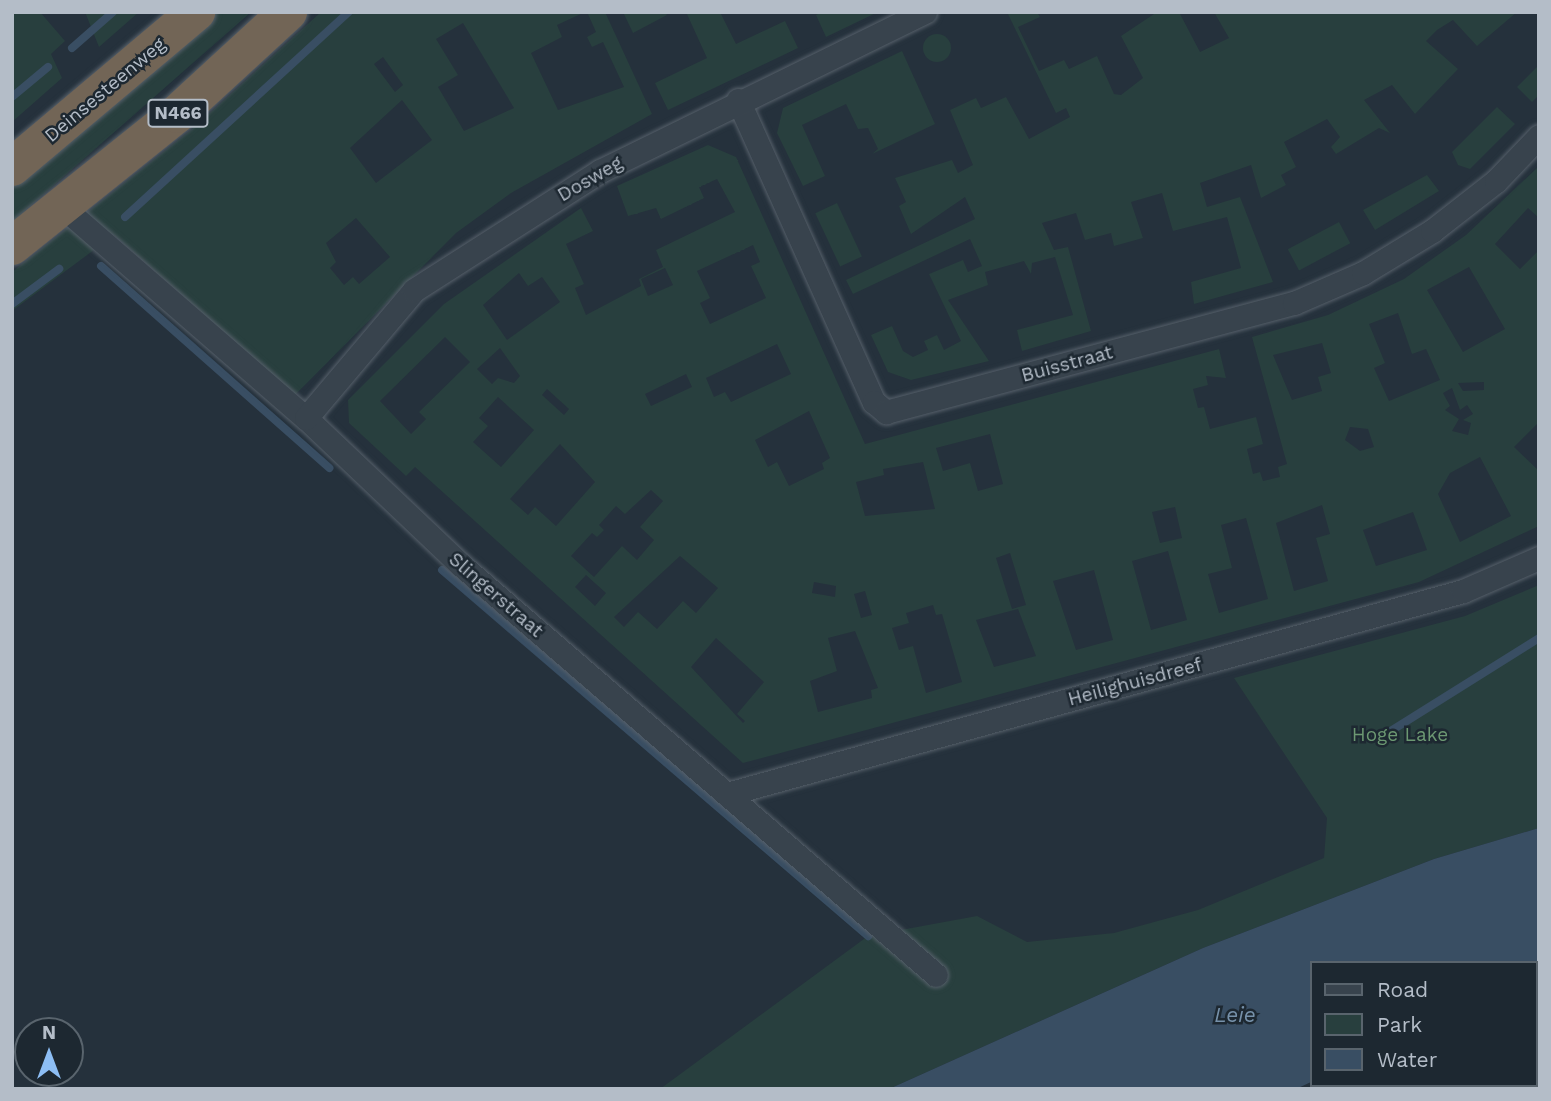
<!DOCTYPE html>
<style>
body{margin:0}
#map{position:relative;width:1551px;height:1101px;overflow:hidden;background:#25313c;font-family:"Work Sans",sans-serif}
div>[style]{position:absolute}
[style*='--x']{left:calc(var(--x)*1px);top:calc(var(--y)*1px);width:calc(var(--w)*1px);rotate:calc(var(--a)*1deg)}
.green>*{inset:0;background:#283f3e;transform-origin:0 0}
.round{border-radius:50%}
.water>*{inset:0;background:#394e63}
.stream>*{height:8px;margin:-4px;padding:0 4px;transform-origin:4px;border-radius:4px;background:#394e63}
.roads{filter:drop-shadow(0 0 2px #56606a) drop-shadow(0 0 2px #56606a)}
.street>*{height:23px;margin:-11.5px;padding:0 11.5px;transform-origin:11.5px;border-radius:11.5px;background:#38434d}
.highway>*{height:38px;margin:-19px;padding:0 19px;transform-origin:19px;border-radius:19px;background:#726556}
span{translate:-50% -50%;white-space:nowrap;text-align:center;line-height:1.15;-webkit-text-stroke:5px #1d2831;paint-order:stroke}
.shield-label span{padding:2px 5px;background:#1d2831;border:2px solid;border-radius:5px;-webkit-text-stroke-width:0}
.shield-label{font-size:18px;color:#b4bdc8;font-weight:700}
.street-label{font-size:19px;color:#b4bdc8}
.park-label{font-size:19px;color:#6c9872}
.water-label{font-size:21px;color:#7691aa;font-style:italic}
.frame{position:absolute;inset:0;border:14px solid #b4bdc8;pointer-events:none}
.legend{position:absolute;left:1310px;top:961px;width:228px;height:126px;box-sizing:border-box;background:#1d2831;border:2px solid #59646d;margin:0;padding:9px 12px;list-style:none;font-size:21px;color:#b4bdc8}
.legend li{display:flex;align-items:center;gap:14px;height:35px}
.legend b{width:35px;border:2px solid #59646d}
.north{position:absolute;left:14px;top:1017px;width:70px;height:70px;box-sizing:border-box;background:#1d2831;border:2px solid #59646d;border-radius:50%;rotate:0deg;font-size:19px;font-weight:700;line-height:28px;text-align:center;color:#b4bdc8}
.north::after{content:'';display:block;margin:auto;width:24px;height:32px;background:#8dbef4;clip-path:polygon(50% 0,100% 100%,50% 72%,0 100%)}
</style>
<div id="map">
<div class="green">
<i style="clip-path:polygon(12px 12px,40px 12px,65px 41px,51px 54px,62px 78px,12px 122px)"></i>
<i style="clip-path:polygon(85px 12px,139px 12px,99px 47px)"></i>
<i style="clip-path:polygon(218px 12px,251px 12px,12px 222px,12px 185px)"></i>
<i style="clip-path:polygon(evenodd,321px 12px,585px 12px,557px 25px,562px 37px,531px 53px,558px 110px,624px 87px,603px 42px,592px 47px,587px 37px,596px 32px,587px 12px,605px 12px,652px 114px,511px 193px,456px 233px,295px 395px,114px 235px,12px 311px,12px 272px,191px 130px,321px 12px,463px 23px,514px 108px,464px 131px,438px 87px,458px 75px,436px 39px,463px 23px,321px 12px,383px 57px,403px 85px,395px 92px,374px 64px,383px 57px,321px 12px,402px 100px,432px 140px,376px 183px,350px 148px,402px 100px,321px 12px,356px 218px,390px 257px,359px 284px,353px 277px,344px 285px,330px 268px,336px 262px,326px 243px,356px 218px)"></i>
<i style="clip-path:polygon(623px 12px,665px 12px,667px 15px,633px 33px)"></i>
<i style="clip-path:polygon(686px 12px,720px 12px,736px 44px,785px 21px,798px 48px,668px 110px,655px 83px,707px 58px)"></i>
<i style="clip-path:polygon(822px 12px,878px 12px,826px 37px,816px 15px)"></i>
<i style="clip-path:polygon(1007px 12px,1037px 12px,1040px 17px,1018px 27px,1039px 71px,1064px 60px,1069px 69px,1097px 56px,1114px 94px,1121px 95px,1143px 78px,1121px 36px,1157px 12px,1179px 12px,1200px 52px,1229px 38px,1214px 12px,1517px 12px,1477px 46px,1453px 20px,1437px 30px,1426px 41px,1458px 69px,1415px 114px,1392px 85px,1364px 100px,1390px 133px,1379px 128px,1336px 154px,1331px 147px,1340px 137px,1327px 119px,1284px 142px,1296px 167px,1281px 175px,1286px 185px,1261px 198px,1251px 165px,1200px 183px,1207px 207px,1240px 197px,1273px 282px,1194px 304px,1191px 282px,1241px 268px,1227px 217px,1173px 231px,1162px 193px,1131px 202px,1143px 238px,1114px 246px,1111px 233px,1085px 240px,1076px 213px,1042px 223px,1054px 250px,1068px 247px,1091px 331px,1022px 351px,1017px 330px,1073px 315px,1055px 257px,1032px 263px,1031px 274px,1024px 261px,985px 272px,988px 285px,948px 300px,989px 361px,911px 380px,888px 372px,871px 335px,892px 326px,903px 351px,913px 357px,928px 350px,924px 341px,937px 335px,944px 350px,961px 341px,929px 274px,963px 260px,968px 272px,982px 266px,970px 239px,853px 294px,846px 280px,975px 219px,965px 197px,911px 234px,899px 206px,906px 202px,895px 178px,952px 160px,958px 173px,973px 165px,950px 110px,976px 98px,981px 108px,1006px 97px,1029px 139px,1070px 117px,1066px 108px,1056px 113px)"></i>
<i class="round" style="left:923px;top:34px;width:28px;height:28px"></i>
<i style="clip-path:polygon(902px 51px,935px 124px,872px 154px,878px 149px,868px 128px,858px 129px,846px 104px,802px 125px,825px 176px,803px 186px,777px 133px,783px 108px)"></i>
<i style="clip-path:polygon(1539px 65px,1539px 95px,1532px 102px,1517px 87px)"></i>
<i style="clip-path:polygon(1497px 107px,1515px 124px,1470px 169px,1458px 165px,1452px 152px)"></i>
<i style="clip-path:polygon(evenodd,708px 145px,736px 157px,865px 444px,1219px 349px,1226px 378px,1206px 376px,1208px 385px,1193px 389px,1198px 408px,1204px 407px,1210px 429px,1256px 417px,1263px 444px,1247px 449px,1253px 474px,1260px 472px,1263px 481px,1280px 477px,1278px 467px,1287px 464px,1252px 337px,1328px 315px,1404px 279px,1466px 235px,1539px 166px,1539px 218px,1528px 208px,1495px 244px,1520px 269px,1539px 250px,1539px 422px,1514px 447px,1539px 471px,1539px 526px,1419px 582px,743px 763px,415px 467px,406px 476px,349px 423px,348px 400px,444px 304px,581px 208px,593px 231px,566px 244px,584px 284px,575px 288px,586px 315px,641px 286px,639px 279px,663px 267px,656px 250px,735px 212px,717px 179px,699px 187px,704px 198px,661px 219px,656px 208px,628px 216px,617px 186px,708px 145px,753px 245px,760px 262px,751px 266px,766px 298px,710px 324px,700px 303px,710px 298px,697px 271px,753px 245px,708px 145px,1469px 267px,1505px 329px,1463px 352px,1427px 290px,1469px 267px,708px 145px,665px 268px,673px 285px,648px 296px,641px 279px,665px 268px,708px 145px,519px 273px,528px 286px,542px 277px,560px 302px,507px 340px,483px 305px,519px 273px,708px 145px,1398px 313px,1412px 354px,1426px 349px,1440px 380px,1389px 401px,1374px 368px,1385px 363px,1369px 324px,1398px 313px,708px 145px,445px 337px,470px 362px,419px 412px,426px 419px,411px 434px,380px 401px,445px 337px,708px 145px,1322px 343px,1331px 373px,1318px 377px,1322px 391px,1292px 400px,1273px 355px,1322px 343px,708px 145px,777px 344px,791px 374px,731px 402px,725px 392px,714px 397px,706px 378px,777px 344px,708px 145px,500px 348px,520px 376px,514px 383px,498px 378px,492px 384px,477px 369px,500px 348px,708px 145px,686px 374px,692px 387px,651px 406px,645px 394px,686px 374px,708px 145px,1484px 382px,1484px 390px,1463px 391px,1458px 383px,1484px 382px,708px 145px,1452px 388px,1460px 410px,1467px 405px,1473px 414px,1463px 420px,1471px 423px,1468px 435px,1452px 431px,1459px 419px,1445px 410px,1450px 406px,1443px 393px,1452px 388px,708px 145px,547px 389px,569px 409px,564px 415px,542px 395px,547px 389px,708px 145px,498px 397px,534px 430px,501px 467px,473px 442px,488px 426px,479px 418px,498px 397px,708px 145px,809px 411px,830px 458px,822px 463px,824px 469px,789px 486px,777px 462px,768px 467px,755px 440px,809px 411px,708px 145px,1350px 427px,1368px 429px,1374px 447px,1360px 451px,1345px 440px,1350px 427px,708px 145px,990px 434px,1003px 484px,978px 491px,970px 463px,943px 471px,936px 448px,990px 434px,708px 145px,560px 444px,595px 482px,556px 526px,535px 507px,528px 515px,510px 499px,560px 444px,708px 145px,1480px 457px,1511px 516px,1460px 542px,1438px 494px,1450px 473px,1480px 457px,708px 145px,923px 462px,935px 509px,865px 516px,856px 482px,884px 475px,883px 469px,923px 462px,708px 145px,651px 490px,663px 501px,640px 527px,654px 540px,637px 560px,622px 546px,594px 577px,571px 556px,592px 533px,597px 537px,604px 530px,599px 525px,616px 506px,625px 514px,651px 490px,708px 145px,1322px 505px,1330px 534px,1316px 538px,1328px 581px,1294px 591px,1276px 523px,1322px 505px,708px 145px,1175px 507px,1182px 538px,1160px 543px,1152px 512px,1175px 507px,708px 145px,1413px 512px,1427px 550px,1376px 566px,1363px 530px,1413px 512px,708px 145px,1246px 518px,1268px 599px,1219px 613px,1208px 574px,1232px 568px,1221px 525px,1246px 518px,708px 145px,1168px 551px,1187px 620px,1151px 630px,1132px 561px,1168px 551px,708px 145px,1010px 553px,1026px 605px,1012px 609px,996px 558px,1010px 553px,708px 145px,680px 556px,718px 588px,696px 613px,683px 601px,657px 629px,638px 612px,624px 627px,614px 617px,680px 556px,708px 145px,1094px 570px,1113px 640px,1076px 650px,1053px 581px,1094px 570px,708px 145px,586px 575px,606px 593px,595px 606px,575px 587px,586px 575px,708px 145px,814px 582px,836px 586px,835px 597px,812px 593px,814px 582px,708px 145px,865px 591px,872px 615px,861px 618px,854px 594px,865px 591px,708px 145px,933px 605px,936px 615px,942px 614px,962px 682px,926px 693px,913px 646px,899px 650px,892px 628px,909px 623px,906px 613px,933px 605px,708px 145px,1018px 609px,1036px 656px,994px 667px,976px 620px,1018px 609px,708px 145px,855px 631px,878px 688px,871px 690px,872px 698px,818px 712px,810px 681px,837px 671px,828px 638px,855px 631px,708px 145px,716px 638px,764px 682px,737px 714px,745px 721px,743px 723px,691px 667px,716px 638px)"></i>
<i style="clip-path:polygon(1427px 175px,1439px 191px,1375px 230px,1363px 210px)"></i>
<i style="left:837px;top:203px;width:59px;height:24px;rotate:65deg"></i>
<i style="left:1339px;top:222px;width:24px;height:58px;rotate:62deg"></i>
<i style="clip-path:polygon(1539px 585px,1539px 828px,1434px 859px,1203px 948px,889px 1089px,660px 1089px,868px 936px,977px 916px,1027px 942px,1114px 933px,1198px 910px,1324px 858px,1327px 818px,1234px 678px,1465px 616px)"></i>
</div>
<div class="water">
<i style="clip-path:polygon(1539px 828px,1539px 1013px,1535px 963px,1311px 963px,1311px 1082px,1296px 1089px,889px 1089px,1203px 948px,1434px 859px)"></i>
</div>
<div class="stream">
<i style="--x:72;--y:48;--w:55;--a:-41.3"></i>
<i style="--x:12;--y:97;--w:47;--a:-39.8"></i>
<i style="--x:125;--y:217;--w:304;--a:-42.5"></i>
<i style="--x:101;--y:266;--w:305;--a:41.5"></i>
<i style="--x:12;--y:304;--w:59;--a:-36.7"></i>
<i style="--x:442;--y:570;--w:562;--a:40.67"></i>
<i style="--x:1378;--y:739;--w:190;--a:-32.1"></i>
</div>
<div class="roads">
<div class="street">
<i style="--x:738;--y:100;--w:331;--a:65.8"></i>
<i style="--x:874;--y:402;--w:16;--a:40"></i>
<i style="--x:886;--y:412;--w:422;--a:-15"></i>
<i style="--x:1294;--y:303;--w:75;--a:-23.5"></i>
<i style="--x:1363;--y:273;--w:81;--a:-31.3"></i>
<i style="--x:1432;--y:231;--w:81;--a:-38"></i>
<i style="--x:1496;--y:181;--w:62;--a:-46.3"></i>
<i style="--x:64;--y:208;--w:320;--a:41"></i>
<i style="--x:306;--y:418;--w:214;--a:43.5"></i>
<i style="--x:461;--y:565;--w:627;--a:40.8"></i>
<i style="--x:306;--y:418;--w:167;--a:-49.8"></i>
<i style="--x:414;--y:290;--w:221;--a:-32.6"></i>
<i style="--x:600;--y:171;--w:362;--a:-26.1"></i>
<i style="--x:727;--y:794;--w:763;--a:-15.42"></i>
<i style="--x:1463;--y:591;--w:83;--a:-23.5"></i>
</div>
<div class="highway">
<i style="--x:12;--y:167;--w:241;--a:-40.1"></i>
<i style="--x:12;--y:246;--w:211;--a:-38.7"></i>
<i style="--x:177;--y:114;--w:151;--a:-42.6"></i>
</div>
</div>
<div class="shield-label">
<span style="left:178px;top:113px">N466</span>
</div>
<div class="street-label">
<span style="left:105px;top:90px;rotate:-40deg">Deinsesteenweg</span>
<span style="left:590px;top:179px;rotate:-30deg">Dosweg</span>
<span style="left:1067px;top:364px;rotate:-15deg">Buisstraat</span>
<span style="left:496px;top:595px;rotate:41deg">Slingerstraat</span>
<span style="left:1135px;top:682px;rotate:-15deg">Heilighuisdreef</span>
</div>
<div class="park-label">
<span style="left:1400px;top:735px">Hoge Lake</span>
</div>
<div class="water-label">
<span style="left:1235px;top:1015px">Leie</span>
</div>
<div class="frame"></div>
<ul class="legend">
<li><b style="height:9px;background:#38434d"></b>Road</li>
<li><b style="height:19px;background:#283f3e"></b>Park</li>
<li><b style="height:19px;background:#394e63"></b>Water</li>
</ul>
<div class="north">N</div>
</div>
